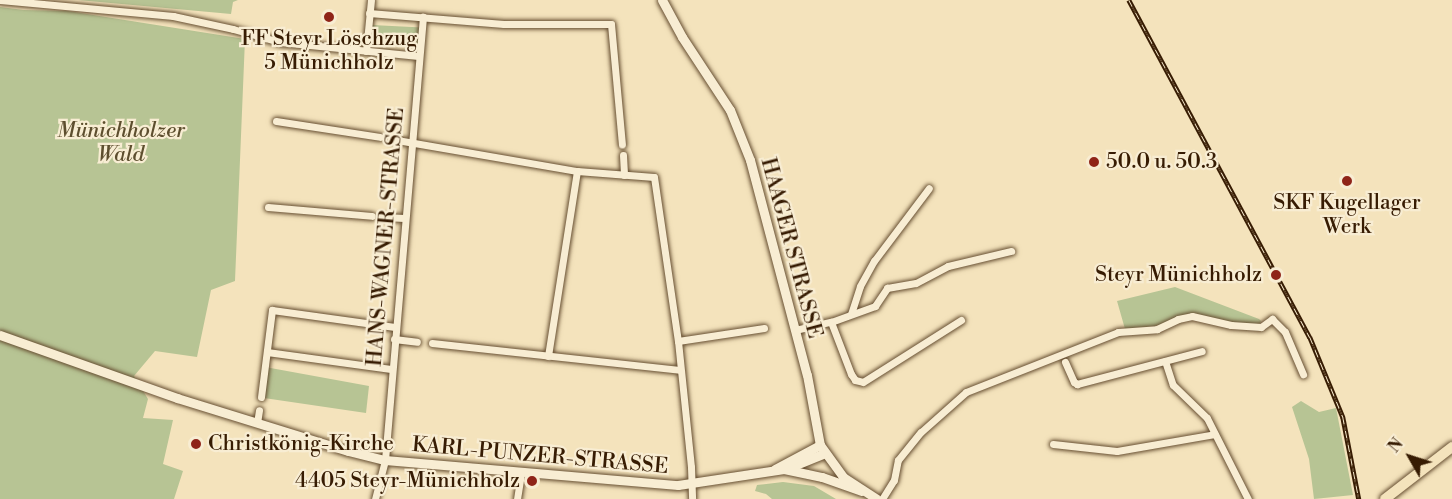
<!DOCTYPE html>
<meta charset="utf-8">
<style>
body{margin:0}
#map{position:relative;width:1452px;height:499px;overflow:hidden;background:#f4e3bc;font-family:"Libre Bodoni",serif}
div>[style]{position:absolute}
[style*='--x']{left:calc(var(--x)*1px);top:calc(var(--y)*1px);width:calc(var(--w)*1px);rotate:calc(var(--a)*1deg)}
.green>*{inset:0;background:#b7c494;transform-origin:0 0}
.roads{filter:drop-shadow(0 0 2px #664e31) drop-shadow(0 0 2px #664e31)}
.street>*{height:7px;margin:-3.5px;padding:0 3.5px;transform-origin:3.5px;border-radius:3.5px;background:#f8edd3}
.secondary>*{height:9px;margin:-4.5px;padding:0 4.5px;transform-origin:4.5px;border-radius:4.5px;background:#f8edd3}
.primary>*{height:10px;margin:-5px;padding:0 5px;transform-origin:5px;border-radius:5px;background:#f4e3bc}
.rail>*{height:4.5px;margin-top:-2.25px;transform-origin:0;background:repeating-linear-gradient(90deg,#f8edd3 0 7px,#371c03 0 14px);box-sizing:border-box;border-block:2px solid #371c03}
.dots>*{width:16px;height:16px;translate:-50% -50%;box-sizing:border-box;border:3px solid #f8edd3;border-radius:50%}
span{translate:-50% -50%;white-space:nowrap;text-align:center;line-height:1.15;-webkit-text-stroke:4.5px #f8edd3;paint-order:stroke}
.poi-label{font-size:21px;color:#371c03}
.left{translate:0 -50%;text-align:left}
.right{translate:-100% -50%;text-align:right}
.park-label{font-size:21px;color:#5d4e2e;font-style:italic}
.street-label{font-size:21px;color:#371c03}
.north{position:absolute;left:1380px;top:427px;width:60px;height:60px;-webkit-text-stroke:4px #f8edd3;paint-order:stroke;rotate:309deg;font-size:16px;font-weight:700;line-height:24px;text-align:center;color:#371c03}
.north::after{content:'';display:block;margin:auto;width:21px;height:27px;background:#371c03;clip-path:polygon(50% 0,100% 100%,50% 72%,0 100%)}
</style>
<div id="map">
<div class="green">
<i style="clip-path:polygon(78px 0,238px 0,233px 2px,231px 14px)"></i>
<i style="clip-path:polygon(0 7px,24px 10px,68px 11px,245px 39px,235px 281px,211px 290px,197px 357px,155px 351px,134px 376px,148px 399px,143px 418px,173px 420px,163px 464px,183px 471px,174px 499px,0 499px)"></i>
<i style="left:372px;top:25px;width:50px;height:17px;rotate:3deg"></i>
<i style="clip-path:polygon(1175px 287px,1259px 319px,1261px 321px,1259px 324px,1235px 323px,1194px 314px,1155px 326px,1125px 329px,1117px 301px)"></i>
<i style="clip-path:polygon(265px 367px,369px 386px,366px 413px,264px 398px)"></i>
<i style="clip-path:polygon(1301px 401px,1319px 412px,1336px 408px,1353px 495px,1314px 499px,1309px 459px,1292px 407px)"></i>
<i style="clip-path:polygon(783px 482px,814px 486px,836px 499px,772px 499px,766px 494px,755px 491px,757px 485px)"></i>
</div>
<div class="roads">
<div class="street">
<i style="--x:0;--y:0;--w:174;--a:5.3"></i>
<i style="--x:173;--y:16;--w:61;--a:12.2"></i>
<i style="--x:233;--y:29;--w:49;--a:15.5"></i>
<i style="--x:280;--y:42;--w:139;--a:5.8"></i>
<i style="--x:369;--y:13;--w:135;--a:4.7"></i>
<i style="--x:504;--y:24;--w:107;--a:0"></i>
<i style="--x:611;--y:24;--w:121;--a:84.8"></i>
<i style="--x:366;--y:51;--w:51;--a:-84.4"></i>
<i style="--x:276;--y:121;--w:105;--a:8.7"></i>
<i style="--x:391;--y:139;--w:189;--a:9.8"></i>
<i style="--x:577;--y:171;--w:77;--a:4.5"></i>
<i style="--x:654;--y:177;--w:166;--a:81.7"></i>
<i style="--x:678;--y:341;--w:127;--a:84.1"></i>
<i style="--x:691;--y:467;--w:32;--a:88"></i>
<i style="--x:623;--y:155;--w:20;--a:87"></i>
<i style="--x:268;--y:207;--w:104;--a:4.9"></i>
<i style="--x:384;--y:217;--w:20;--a:3"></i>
<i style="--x:851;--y:314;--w:29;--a:-72"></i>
<i style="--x:860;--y:286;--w:29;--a:-61"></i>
<i style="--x:874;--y:261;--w:91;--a:-53"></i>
<i style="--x:831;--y:322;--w:56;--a:69"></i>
<i style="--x:851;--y:374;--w:7;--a:56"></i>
<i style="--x:855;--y:380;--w:8;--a:14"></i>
<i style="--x:863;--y:382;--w:116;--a:-32.3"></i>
<i style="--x:795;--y:330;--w:37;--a:-13"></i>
<i style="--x:831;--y:322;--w:47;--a:-20"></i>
<i style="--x:875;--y:306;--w:22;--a:-56"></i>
<i style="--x:887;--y:288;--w:29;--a:-10"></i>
<i style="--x:916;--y:283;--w:36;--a:-28"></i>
<i style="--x:948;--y:266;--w:65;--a:-13.4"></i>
<i style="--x:394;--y:339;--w:23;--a:7"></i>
<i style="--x:678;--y:341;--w:87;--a:-8.6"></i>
<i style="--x:432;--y:343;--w:249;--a:6.2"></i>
<i style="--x:267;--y:352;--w:125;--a:7.8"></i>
<i style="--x:548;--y:356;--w:187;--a:-81.1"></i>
<i style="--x:1165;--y:361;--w:25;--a:72"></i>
<i style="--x:1173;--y:385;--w:47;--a:44.1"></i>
<i style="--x:1207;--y:418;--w:91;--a:63.2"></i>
<i style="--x:1065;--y:362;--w:22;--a:66"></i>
<i style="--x:1074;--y:382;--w:4;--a:34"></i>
<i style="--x:1077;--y:384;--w:129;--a:-14.8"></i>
<i style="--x:261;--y:397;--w:88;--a:-82.8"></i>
<i style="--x:272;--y:310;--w:124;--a:7.9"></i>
<i style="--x:257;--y:423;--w:13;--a:-81"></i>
<i style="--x:1053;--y:444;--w:64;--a:6.2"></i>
<i style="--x:1117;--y:451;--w:99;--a:-9.8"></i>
<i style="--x:375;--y:499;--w:40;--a:-75.6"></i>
<i style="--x:385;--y:460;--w:445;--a:-85.1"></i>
<i style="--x:517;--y:499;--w:26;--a:-81"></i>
<i style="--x:882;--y:499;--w:22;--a:-58"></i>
<i style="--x:894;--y:480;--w:20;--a:-79"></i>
<i style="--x:898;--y:460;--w:36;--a:-51"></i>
<i style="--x:921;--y:432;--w:60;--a:-41.6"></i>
<i style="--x:966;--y:392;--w:163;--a:-21.5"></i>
<i style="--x:1118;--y:332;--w:39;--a:-4"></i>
<i style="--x:1157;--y:329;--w:23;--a:-25"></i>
<i style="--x:1178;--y:319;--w:14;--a:-12"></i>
<i style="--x:1192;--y:316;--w:40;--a:13"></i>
<i style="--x:1231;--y:325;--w:30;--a:4"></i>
<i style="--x:1261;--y:327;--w:14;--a:-36"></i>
<i style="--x:1272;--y:319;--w:18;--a:45"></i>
<i style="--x:1285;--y:332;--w:46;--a:66.8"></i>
</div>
<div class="secondary">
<i style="--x:662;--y:0;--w:42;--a:61.6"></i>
<i style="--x:682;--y:37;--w:87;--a:56.7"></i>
<i style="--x:730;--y:110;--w:54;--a:68.2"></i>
<i style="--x:750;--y:160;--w:222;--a:75.2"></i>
<i style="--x:807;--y:375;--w:71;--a:79.5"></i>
<i style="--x:820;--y:445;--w:39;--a:54"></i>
<i style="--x:843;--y:477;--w:40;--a:32.9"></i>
<i style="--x:0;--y:335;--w:188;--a:19.6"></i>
<i style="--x:177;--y:398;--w:179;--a:17.2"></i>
<i style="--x:348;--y:451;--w:38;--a:14"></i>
<i style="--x:385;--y:460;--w:294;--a:4.9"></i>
<i style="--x:678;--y:485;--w:107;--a:-8.6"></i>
<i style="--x:784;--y:469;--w:39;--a:12"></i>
<i style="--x:822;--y:477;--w:42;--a:19.3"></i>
<i style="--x:788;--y:468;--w:40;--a:-22"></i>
<i style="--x:775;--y:469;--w:51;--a:-28.1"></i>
</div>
<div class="primary">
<i style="--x:1385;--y:499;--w:85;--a:-37.8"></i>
</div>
</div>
<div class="rail">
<i style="--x:1129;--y:0;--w:383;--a:61.8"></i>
<i style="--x:1310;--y:337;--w:87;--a:67.6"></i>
<i style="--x:1343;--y:417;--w:84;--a:79"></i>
</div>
<div class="dots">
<i style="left:329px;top:17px;background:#8f2418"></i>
<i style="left:1094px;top:162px;background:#8f2418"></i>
<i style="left:1347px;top:181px;background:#8f2418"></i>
<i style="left:1276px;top:275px;background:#8f2418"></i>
<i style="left:196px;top:444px;background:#8f2418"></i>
<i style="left:532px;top:481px;background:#8f2418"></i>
</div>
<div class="poi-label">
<span style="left:329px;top:51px">FF Steyr Löschzug<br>5 Münichholz</span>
<span class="left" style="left:1106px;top:162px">50.0 u. 50.3</span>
<span style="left:1347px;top:215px">SKF Kugellager<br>Werk</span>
<span class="right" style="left:1262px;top:275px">Steyr Münichholz</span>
<span class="left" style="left:208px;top:444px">Christkönig-Kirche</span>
<span class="right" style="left:520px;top:481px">4405 Steyr-Münichholz</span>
</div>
<div class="park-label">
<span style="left:121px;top:143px">Münichholzer<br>Wald</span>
</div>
<div class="street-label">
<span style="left:386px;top:237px;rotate:-85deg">HANS-WAGNER-STRASSE</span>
<span style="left:791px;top:248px;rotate:75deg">HAAGER STRASSE</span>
<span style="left:540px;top:456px;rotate:5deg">KARL-PUNZER-STRASSE</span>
</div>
<div class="north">N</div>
</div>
